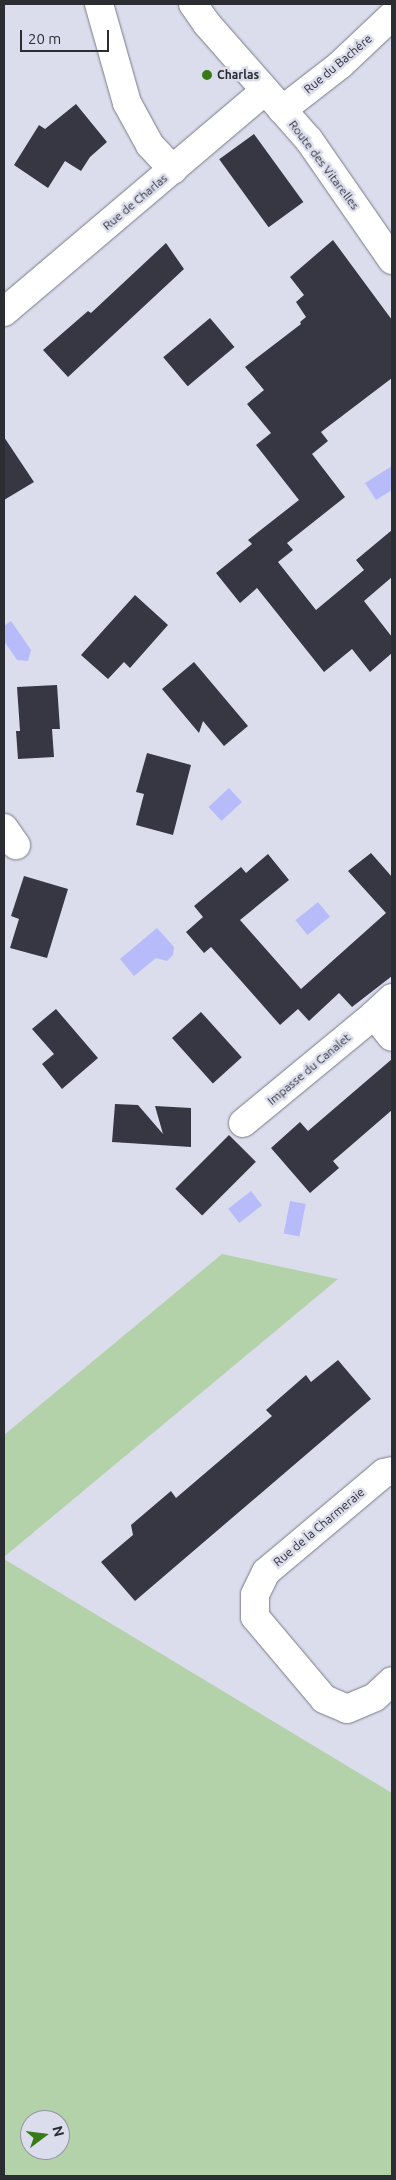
<!DOCTYPE html>
<meta charset="utf-8">
<style>
body{margin:0}
#map{position:relative;width:396px;height:2180px;overflow:hidden;background:#dbddec;font-family:Ubuntu,sans-serif}
div>[style]{position:absolute}
[style*='--x']{left:calc(var(--x)*1px);top:calc(var(--y)*1px);width:calc(var(--w)*1px);rotate:calc(var(--a)*1deg)}
.green>*{inset:0;background:#b3d2a9}
.water>*{inset:0;background:#b7bbf9;transform-origin:0 0}
.building>*{inset:0;background:#363743;transform-origin:0 0}
.roads{filter:drop-shadow(0 0 1px #787987) drop-shadow(0 0 1px #787987)}
.minor>*{height:28px;margin:-14px;padding:0 14px;transform-origin:14px;border-radius:14px;background:#fff}
.major>*{height:28px;margin:-14px;padding:0 14px;transform-origin:14px;border-radius:14px;background:#fff}
.dots>*{width:14px;height:14px;translate:-50% -50%;box-sizing:border-box;border:2px solid #dbddec;border-radius:50%}
span{translate:-50% -50%;white-space:nowrap;text-align:center;line-height:1.15;-webkit-text-stroke:5px #dbddec;paint-order:stroke}
.street-label{font-size:12px;color:#2c2d33}
.poi-label{font-size:12px;color:#2c2d33;font-weight:700}
.left{translate:0 -50%;text-align:left}
.frame{position:absolute;inset:0;border:5px solid #2c2d33;pointer-events:none}
.north{position:absolute;left:20px;top:2110px;width:50px;height:50px;box-sizing:border-box;background:#dbddec;border:1px solid #9597a2;border-radius:50%;rotate:75deg;font-size:14px;font-weight:700;line-height:20px;text-align:center;color:#2c2d33}
.north::after{content:'';display:block;margin:auto;width:18px;height:22px;background:#397a18;clip-path:polygon(50% 0,100% 100%,50% 72%,0 100%)}
.scale{position:absolute;left:20px;top:30px;width:89px;height:22px;box-sizing:border-box;border:2px solid #2c2d33;border-top:0;padding-left:6px;font-size:15px;line-height:18px;white-space:nowrap;color:#2c2d33;-webkit-text-stroke:4px #dbddec;paint-order:stroke}
</style>
<div id="map">
<div class="green">
<i style="clip-path:polygon(222px 1254px,338px 1279px,4px 1557px,4px 1435px)"></i>
<i style="clip-path:polygon(evenodd,4px 1559px,392px 1793px,392px 2176px,4px 2176px,4px 1559px,30px 2120px,60px 2120px,60px 2150px,30px 2150px,30px 2120px)"></i>
</div>
<div class="water">
<i style="clip-path:polygon(392px 466px,392px 490px,376px 500px,365px 483px)"></i>
<i style="clip-path:polygon(11px 621px,31px 650px,28px 661px,17px 660px,4px 641px,4px 626px)"></i>
<i style="left:229px;top:788px;width:19px;height:28px;rotate:47deg"></i>
<i style="left:318px;top:902px;width:19px;height:29px;rotate:51deg"></i>
<i style="clip-path:polygon(157px 928px,174px 947px,173px 955px,167px 961px,156px 958px,134px 976px,120px 959px)"></i>
<i style="left:251px;top:1191px;width:18px;height:29px;rotate:52deg"></i>
<i style="left:290px;top:1201px;width:16px;height:33px;rotate:11deg"></i>
</div>
<div class="building">
<i style="clip-path:polygon(76px 104px,107px 142px,90px 157px,81px 171px,65px 161px,48px 188px,14px 165px,39px 125px,45px 129px)"></i>
<i style="left:254px;top:134px;width:84px;height:43px;rotate:54deg"></i>
<i style="clip-path:polygon(333px 240px,392px 320px,392px 378px,321px 432px,328px 441px,312px 454px,345px 497px,287px 543px,293px 550px,278px 562px,316px 610px,364px 570px,356px 560px,392px 530px,392px 577px,364px 601px,392px 637px,392px 653px,370px 672px,352px 649px,324px 672px,257px 588px,240px 603px,216px 573px,252px 544px,248px 540px,299px 500px,256px 445px,271px 433px,247px 404px,264px 390px,245px 367px,301px 324px,300px 322px,306px 317px,296px 302px,304px 295px,290px 277px)"></i>
<i style="clip-path:polygon(166px 243px,184px 269px,68px 377px,43px 350px,88px 311px,91px 313px)"></i>
<i style="left:210px;top:318px;width:38px;height:61px;rotate:50deg"></i>
<i style="clip-path:polygon(4px 437px,34px 482px,4px 500px)"></i>
<i style="clip-path:polygon(135px 595px,168px 625px,130px 668px,124px 662px,108px 679px,81px 655px)"></i>
<i style="clip-path:polygon(194px 662px,248px 726px,224px 746px,203px 721px,199px 733px,162px 689px)"></i>
<i style="clip-path:polygon(57px 685px,60px 729px,52px 729px,54px 757px,18px 759px,16px 731px,20px 731px,17px 687px)"></i>
<i style="clip-path:polygon(147px 753px,191px 765px,173px 835px,136px 825px,144px 794px,136px 792px)"></i>
<i style="clip-path:polygon(371px 853px,392px 877px,392px 976px,352px 1007px,339px 993px,309px 1021px,298px 1009px,280px 1025px,211px 947px,204px 953px,186px 932px,203px 917px,194px 906px,241px 867px,246px 873px,268px 854px,289px 880px,240px 920px,301px 989px,386px 913px,348px 871px)"></i>
<i style="clip-path:polygon(24px 876px,68px 889px,47px 958px,10px 948px,19px 919px,11px 916px)"></i>
<i style="clip-path:polygon(56px 1009px,98px 1058px,62px 1089px,42px 1064px,54px 1054px,32px 1029px)"></i>
<i style="left:201px;top:1012px;width:61px;height:39px;rotate:48deg"></i>
<i style="clip-path:polygon(392px 1059px,392px 1110px,333px 1161px,339px 1168px,310px 1193px,271px 1148px,300px 1122px,308px 1131px)"></i>
<i style="clip-path:polygon(115px 1104px,138px 1105px,163px 1134px,155px 1106px,191px 1108px,191px 1147px,112px 1142px)"></i>
<i style="left:229px;top:1135px;width:38px;height:76px;rotate:45deg"></i>
<i style="clip-path:polygon(338px 1360px,371px 1399px,135px 1601px,101px 1562px,133px 1535px,131px 1525px,171px 1491px,176px 1498px,272px 1416px,266px 1410px,306px 1375px,311px 1382px)"></i>
</div>
<div class="roads">
<div class="minor">
<i style="--x:99;--y:4;--w:103;--a:74.2"></i>
<i style="--x:127;--y:103;--w:48;--a:61.3"></i>
<i style="--x:150;--y:145;--w:34;--a:47"></i>
<i style="--x:282;--y:110;--w:73;--a:-37.8"></i>
<i style="--x:340;--y:65;--w:71;--a:-43.3"></i>
<i style="--x:4;--y:312;--w:342;--a:-40.3"></i>
<i style="--x:4;--y:828;--w:21;--a:55"></i>
<i style="--x:392;--y:998;--w:25;--a:137"></i>
<i style="--x:374;--y:1015;--w:28;--a:51"></i>
<i style="--x:243;--y:1123;--w:170;--a:-39.5"></i>
<i style="--x:392;--y:1471;--w:8;--a:166"></i>
<i style="--x:384;--y:1473;--w:154;--a:140"></i>
<i style="--x:266;--y:1572;--w:25;--a:116"></i>
<i style="--x:255;--y:1595;--w:22;--a:90"></i>
<i style="--x:255;--y:1617;--w:107;--a:49.9"></i>
<i style="--x:324;--y:1699;--w:25;--a:23"></i>
<i style="--x:347;--y:1709;--w:30;--a:-23"></i>
<i style="--x:375;--y:1697;--w:23;--a:-43"></i>
</div>
<div class="major">
<i style="--x:193;--y:4;--w:24;--a:55"></i>
<i style="--x:207;--y:24;--w:154;--a:48.7"></i>
<i style="--x:309;--y:140;--w:146;--a:55.3"></i>
</div>
</div>
<div class="dots">
<i style="left:207px;top:75px;background:#397a18"></i>
</div>
<div class="street-label">
<span style="left:338px;top:64px;rotate:-40deg">Rue du Bachére</span>
<span style="left:324px;top:165px;rotate:53deg">Route des Vitarelles</span>
<span style="left:135px;top:202px;rotate:-40deg">Rue de Charlas</span>
<span style="left:309px;top:1069px;rotate:-40deg">Impasse du Canalet</span>
<span style="left:319px;top:1527px;rotate:-40deg">Rue de la Charmeraie</span>
</div>
<div class="poi-label">
<span class="left" style="left:217px;top:75px">Charlas</span>
</div>
<div class="frame"></div>
<div class="north">N</div>
<div class="scale">20 m</div>
</div>
